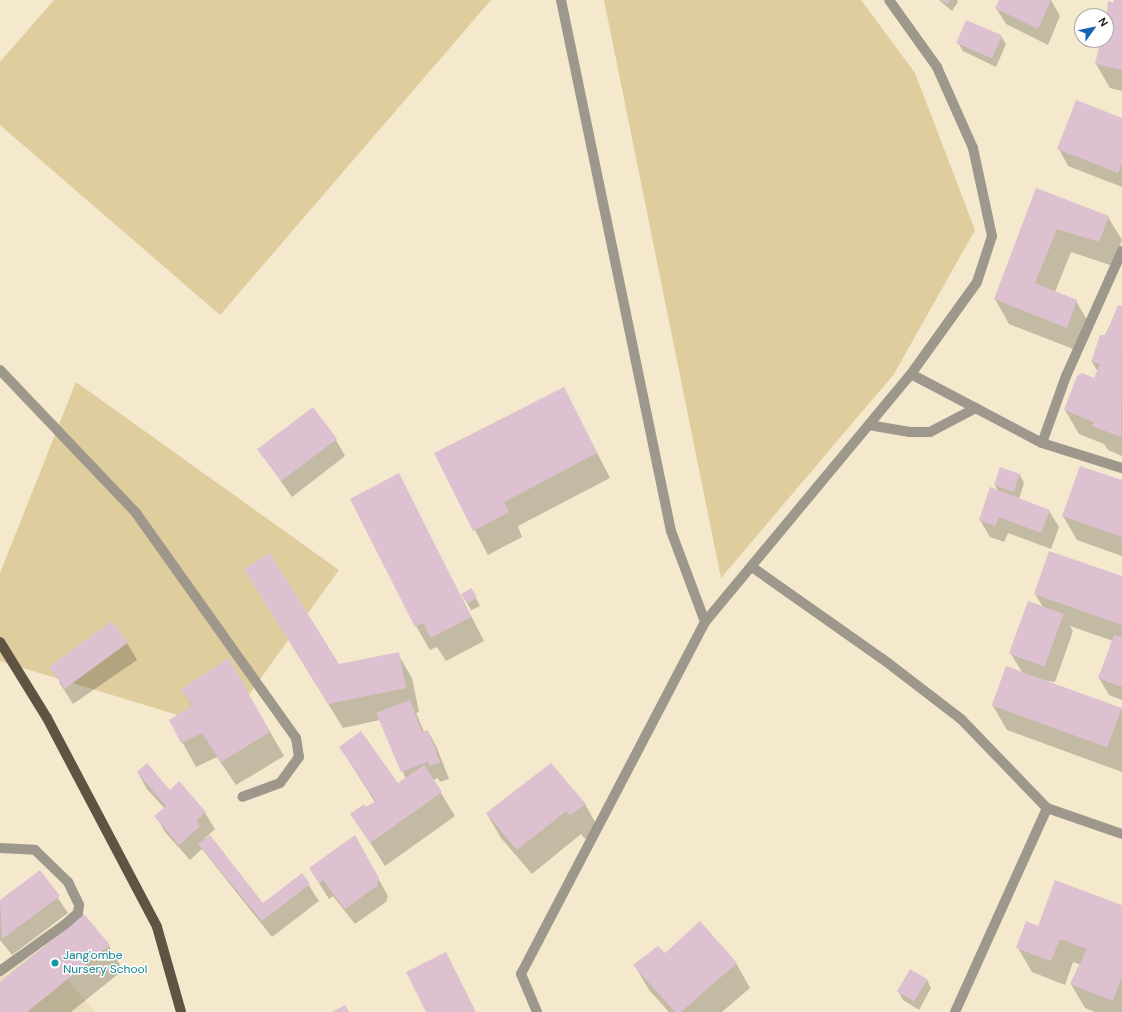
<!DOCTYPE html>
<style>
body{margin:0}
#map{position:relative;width:1122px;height:1012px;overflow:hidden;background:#f4e9cd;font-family:"DM Sans",sans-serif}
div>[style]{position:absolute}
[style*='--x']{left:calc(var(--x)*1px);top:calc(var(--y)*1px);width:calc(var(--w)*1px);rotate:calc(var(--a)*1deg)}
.built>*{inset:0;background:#ebdebb}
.green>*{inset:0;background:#dfcd9e}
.shadow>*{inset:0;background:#0003;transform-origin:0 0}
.building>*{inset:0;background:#ddc1d1;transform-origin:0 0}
.minor>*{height:10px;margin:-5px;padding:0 5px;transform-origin:5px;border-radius:5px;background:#9e978c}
.major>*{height:10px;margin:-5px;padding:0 5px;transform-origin:5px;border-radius:5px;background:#5f5341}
.dots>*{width:11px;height:11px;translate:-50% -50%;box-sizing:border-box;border:2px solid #fff;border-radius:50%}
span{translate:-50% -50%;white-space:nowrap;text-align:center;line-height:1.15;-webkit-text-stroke:3px #fff;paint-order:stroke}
.culture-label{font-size:12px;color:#0d838f}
.left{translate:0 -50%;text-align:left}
.north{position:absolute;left:1074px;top:8px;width:40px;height:40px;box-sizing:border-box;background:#fff;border:1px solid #a9a8a3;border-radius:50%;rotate:57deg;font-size:11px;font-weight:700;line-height:16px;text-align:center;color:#29251a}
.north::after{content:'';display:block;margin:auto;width:14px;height:18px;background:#1563b2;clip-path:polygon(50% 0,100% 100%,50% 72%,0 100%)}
</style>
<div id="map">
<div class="built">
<i style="clip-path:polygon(40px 948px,95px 1012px,0 1012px,0 975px)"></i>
</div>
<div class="green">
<i style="clip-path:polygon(54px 0,491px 0,220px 315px,0 125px,0 62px)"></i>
<i style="clip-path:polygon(604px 0,861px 0,915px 73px,975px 230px,894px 374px,721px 578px)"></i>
<i style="clip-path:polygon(76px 382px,339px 570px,224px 729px,0 661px,0 573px)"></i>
</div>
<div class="shadow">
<i style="clip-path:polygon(939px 0,957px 0,958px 2px,952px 11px)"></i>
<i style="clip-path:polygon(1000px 0,1051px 0,1060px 16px,1048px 45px,1006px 24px,996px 8px)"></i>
<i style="clip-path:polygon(1115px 0,1122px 0,1122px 91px,1110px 88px,1096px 64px,1106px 44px,1108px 2px,1114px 4px)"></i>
<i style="clip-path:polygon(1001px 36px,1006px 44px,996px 67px,963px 51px,958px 43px)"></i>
<i style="clip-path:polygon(1122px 119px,1122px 187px,1068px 166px,1059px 149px)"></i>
<i style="clip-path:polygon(1037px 190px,1108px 217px,1122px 240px,1113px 266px,1071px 252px,1055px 292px,1076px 301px,1090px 325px,1081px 352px,1009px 324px,995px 299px)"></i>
<i style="clip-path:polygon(1119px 306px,1122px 307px,1122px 456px,1108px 450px,1104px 444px,1079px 434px,1065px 410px,1094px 379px,1098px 372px,1092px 362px)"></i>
<i style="clip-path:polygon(564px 388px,610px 478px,518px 526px,522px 537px,488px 555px,435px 454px)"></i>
<i style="clip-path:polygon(336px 440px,345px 456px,292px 497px,259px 450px)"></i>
<i style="clip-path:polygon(1001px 469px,1020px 475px,1024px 483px,1019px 499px,1049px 511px,1059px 527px,1051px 549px,1008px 533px,1004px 542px,990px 537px,980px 520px,998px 491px,995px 485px)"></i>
<i style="clip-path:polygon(398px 474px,484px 641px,446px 661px,437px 647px,430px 650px,416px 626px)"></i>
<i style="clip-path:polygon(1122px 481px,1122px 556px,1077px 540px,1063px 516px)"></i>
<i style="clip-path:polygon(245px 569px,339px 665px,398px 654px,412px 678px,419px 712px,416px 713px,424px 732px,428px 731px,437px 748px,449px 779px,440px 782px,438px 778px,433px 780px,455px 816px,385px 866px,352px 814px,375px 802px,340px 747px,398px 784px,406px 779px,380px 720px,343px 728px)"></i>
<i style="clip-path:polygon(1122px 577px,1122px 700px,1109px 695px,1099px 678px,1113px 641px,1070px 626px,1073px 631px,1055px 682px,1042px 680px,1122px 709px,1122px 772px,1007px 730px,993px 706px,1022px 672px,1011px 654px,1043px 607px,1035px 594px)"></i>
<i style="left:471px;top:589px;width:19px;height:10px;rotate:62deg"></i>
<i style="clip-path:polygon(127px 643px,137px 660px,73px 704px,59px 682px)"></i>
<i style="clip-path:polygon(228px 660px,284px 756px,236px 785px,217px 757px,196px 767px,170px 720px,192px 706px,182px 689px)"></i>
<i style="clip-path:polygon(138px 773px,205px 813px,215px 829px,205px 838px,263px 904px,302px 875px,319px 901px,272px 937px,202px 849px,190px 860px,165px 832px,156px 816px,165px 809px,147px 789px)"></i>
<i style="clip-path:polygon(585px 804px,599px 829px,585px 839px,581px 834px,532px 874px,501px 838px,487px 814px)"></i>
<i style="clip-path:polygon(355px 837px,388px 896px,386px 902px,355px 924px,333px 896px,329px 899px,310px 869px)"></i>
<i style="clip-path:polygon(40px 871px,68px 913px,12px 955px,0 940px,0 901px)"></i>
<i style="clip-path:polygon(1122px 906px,1122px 1012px,1095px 1012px,1085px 1008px,1071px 984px,1078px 967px,1080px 969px,1081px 965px,1073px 962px,1065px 985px,1032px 972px,1018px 948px,1039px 927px)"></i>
<i style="clip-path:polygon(109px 946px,123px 970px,71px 1012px,0 1012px,0 983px)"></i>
<i style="clip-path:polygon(665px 954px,736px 963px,750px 988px,722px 1012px,669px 1012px,649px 990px,635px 966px)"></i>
<i style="clip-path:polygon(911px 971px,927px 980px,931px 988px,919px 1010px,903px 1000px,898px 991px)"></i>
</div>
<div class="building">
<i style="clip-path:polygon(941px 0,949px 0,947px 4px)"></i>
<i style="clip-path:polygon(999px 0,1051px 0,1038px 29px,995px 8px)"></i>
<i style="clip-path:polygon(1114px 0,1122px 0,1122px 70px,1095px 64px,1100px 42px,1105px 43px,1106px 40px,1108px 1px,1113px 3px)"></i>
<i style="left:966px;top:20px;width:39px;height:25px;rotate:23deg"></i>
<i style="clip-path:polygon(1076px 100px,1122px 118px,1122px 162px,1118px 173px,1057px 149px)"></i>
<i style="clip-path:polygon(1036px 188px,1109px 216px,1099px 242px,1057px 229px,1035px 283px,1077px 300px,1067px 328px,994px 299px)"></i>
<i style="clip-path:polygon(1118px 305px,1122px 306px,1121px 437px,1092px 426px,1094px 422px,1064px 410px,1077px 376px,1082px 373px,1094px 378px,1100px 364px,1091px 362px,1100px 335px,1106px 335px)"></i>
<i style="clip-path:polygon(564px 387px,597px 453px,504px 502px,509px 512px,473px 531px,434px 453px)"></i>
<i style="left:313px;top:407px;width:40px;height:70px;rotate:53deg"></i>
<i style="clip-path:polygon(1080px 466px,1122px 480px,1122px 537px,1062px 516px)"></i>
<i style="left:1000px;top:467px;width:21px;height:19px;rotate:19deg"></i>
<i style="clip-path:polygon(399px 473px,471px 617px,431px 638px,423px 623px,415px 627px,350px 499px)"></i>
<i style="clip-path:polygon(990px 487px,1050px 510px,1041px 533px,999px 517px,995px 526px,979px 520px)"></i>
<i style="clip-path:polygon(1049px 551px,1122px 576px,1122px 625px,1034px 594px)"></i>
<i style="clip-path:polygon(270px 553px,339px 664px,399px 652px,406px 688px,328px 704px,244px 569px)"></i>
<i style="left:471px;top:588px;width:11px;height:12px;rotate:56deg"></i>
<i style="left:1028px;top:601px;width:38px;height:56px;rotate:20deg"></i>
<i style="left:112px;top:621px;width:27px;height:78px;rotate:54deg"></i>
<i style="clip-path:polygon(1114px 635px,1122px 637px,1122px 687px,1098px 678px)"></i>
<i style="clip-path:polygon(229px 658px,270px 732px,221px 762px,202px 733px,181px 743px,169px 720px,192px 705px,181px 689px)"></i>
<i style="left:1006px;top:666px;width:123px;height:42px;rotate:20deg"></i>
<i style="clip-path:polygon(410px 700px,422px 732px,428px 730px,440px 762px,430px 766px,428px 762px,401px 772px,376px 713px)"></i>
<i style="clip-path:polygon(361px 731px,398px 783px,424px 765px,442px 792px,370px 843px,350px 814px,364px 804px,366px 807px,376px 801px,339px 747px)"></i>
<i style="clip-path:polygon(147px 763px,170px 790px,179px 781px,206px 812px,196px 821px,200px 826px,179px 845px,154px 816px,166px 806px,137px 772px)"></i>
<i style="clip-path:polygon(551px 763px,586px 804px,570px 815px,566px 811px,517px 850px,486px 813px)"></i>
<i style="clip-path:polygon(210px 835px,263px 903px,302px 873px,310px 884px,262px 921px,198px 844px)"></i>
<i style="clip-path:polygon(355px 835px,379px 878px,377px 886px,345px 909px,323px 880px,319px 883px,309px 868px)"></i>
<i style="clip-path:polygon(40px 870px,60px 896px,2px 939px,0 900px)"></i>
<i style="clip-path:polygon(1055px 880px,1122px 905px,1122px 976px,1113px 1001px,1070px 984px,1087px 949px,1060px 939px,1051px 961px,1016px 948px,1026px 921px,1038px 926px)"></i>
<i style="clip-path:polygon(84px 914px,110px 945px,27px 1012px,0 1012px,0 982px)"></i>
<i style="clip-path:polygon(700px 921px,737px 963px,681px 1012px,675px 1012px,633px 965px,658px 946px,665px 953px)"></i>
<i style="clip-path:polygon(446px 952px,476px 1012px,426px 1012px,406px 972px)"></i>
<i style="left:910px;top:969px;width:20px;height:26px;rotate:30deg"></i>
<i style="clip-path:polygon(345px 1005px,349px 1012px,332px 1012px)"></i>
</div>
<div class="minor">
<i style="--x:561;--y:0;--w:542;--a:78.3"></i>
<i style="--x:671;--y:531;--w:97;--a:69.5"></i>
<i style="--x:705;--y:622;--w:322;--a:-50.3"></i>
<i style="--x:911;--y:374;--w:113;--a:-54.3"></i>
<i style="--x:977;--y:282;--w:48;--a:-71.9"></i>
<i style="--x:992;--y:236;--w:90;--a:-102.2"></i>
<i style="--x:973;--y:148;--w:89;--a:-114"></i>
<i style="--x:937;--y:67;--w:82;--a:-125.6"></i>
<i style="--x:1122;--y:251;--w:137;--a:114.1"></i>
<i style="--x:1066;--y:376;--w:71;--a:109.7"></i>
<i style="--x:1042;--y:443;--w:84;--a:17.4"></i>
<i style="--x:0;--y:370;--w:197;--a:46.4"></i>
<i style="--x:136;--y:513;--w:276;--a:54.6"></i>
<i style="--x:296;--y:738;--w:19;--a:81"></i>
<i style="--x:299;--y:757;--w:32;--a:126"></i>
<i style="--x:280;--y:783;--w:40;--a:159.8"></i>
<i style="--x:911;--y:374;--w:148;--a:27.8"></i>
<i style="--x:869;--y:425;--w:41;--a:9.9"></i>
<i style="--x:909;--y:432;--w:21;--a:0"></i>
<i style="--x:930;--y:432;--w:52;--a:-27.6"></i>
<i style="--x:752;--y:567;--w:166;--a:35.2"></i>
<i style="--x:888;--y:663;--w:92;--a:37.5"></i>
<i style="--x:961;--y:719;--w:124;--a:46"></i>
<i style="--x:1047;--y:808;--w:79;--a:19.1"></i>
<i style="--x:0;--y:848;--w:35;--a:3"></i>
<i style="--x:35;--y:850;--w:46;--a:44.1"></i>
<i style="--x:68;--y:882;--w:25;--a:64"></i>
<i style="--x:79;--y:905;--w:8;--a:97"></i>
<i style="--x:78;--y:913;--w:18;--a:139"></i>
<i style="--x:64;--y:925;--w:79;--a:144.3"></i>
<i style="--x:537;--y:1012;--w:41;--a:-112.8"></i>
<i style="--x:521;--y:974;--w:397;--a:-62.4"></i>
<i style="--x:955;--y:1012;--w:224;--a:-65.7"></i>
</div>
<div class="major">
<i style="--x:0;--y:642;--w:89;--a:58.3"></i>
<i style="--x:47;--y:718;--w:236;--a:62.2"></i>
<i style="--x:157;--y:927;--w:88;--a:74.2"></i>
</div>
<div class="dots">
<i style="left:55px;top:963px;background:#0f9aa8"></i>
</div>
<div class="culture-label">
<span class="left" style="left:63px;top:963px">Jang'ombe<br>Nursery School</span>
</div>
<div class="north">N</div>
</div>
